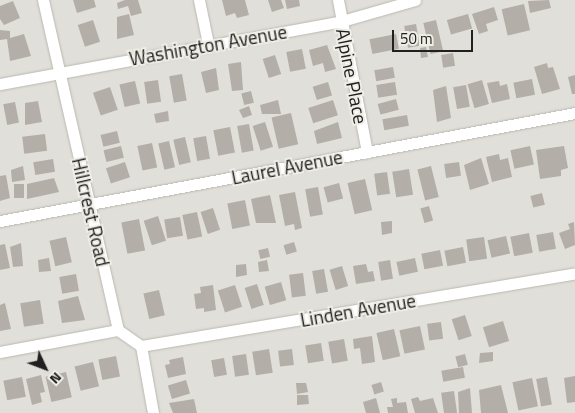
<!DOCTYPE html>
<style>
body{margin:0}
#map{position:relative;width:575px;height:413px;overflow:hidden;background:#e1dfd9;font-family:"Titillium Web",sans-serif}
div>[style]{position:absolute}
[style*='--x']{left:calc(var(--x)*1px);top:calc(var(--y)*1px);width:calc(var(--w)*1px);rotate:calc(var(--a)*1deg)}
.building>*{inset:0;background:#b4aea9;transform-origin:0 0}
.roads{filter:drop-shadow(0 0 1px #b9b8b1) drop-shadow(0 0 1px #b9b8b1)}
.minor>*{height:11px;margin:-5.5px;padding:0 5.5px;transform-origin:5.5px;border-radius:5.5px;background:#fff}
span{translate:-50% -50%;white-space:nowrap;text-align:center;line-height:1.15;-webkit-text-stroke:4px #eeede6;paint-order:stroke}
.street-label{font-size:19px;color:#21201e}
.north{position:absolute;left:20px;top:343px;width:50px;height:50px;-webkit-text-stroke:4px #eeede6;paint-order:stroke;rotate:133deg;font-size:14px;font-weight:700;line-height:20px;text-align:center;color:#21201e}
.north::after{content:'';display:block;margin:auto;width:18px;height:22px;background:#21201e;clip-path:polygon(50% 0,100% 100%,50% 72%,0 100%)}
.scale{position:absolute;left:392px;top:30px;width:81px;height:22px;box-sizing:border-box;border:2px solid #21201e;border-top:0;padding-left:6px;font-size:15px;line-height:18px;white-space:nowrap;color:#21201e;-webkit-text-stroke:4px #eeede6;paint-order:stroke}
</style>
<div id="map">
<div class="building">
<i style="clip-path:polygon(73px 0,94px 0,96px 7px,77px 13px)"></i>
<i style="clip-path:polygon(125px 0,138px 0,142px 13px,131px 16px,128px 6px,118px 9px,117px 3px)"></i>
<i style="clip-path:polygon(222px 0,245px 0,249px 15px,237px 18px,235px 13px,226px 16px)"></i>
<i style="clip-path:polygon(268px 0,281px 0,284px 8px,272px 12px)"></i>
<i style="clip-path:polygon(285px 0,299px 0,300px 6px,287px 9px)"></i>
<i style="clip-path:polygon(549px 0,551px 8px,530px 13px,528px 1px)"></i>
<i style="clip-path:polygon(13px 1px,20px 18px,4px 25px,0 19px,0 6px)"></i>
<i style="left:524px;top:4px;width:27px;height:23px;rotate:77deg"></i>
<i style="clip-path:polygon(494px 7px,498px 20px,486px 24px,488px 31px,479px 34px,472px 14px)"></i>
<i style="clip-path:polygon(129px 14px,134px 35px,117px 39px,117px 17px)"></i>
<i style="left:468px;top:14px;width:15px;height:22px;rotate:74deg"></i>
<i style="left:93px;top:20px;width:23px;height:16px;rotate:72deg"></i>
<i style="left:436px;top:20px;width:32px;height:13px;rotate:77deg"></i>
<i style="left:416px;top:24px;width:22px;height:12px;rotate:80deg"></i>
<i style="clip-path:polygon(0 30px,10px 31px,10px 38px,24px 34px,31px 56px,10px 61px,7px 39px,0 40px)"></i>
<i style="left:396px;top:34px;width:15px;height:27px;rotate:79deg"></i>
<i style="clip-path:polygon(327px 45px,336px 69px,325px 72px,323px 63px,313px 66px,309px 50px)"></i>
<i style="clip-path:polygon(426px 47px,428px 57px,421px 58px,420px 48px)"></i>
<i style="left:302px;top:49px;width:20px;height:16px;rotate:79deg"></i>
<i style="left:453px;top:53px;width:13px;height:12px;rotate:81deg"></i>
<i style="left:275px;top:55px;width:20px;height:13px;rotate:72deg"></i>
<i style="clip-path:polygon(241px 62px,243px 90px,232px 91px,228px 64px)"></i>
<i style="clip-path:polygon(547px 63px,548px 68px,553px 67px,560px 89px,542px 94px,534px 67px)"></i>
<i style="left:393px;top:67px;width:11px;height:19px;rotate:80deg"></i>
<i style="clip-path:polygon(216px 68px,219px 90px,206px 93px,201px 72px)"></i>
<i style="left:182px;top:74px;width:27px;height:13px;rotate:80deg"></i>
<i style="clip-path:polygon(575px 75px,575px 94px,572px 94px,568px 77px)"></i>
<i style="left:532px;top:79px;width:16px;height:19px;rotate:79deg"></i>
<i style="left:158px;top:80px;width:22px;height:14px;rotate:82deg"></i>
<i style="left:482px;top:80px;width:25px;height:15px;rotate:74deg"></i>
<i style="left:135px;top:81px;width:23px;height:16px;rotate:77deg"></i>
<i style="clip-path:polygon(499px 81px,500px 86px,507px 84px,510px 99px,492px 103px,487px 83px)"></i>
<i style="left:328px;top:82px;width:14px;height:16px;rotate:73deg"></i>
<i style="left:395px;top:82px;width:13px;height:19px;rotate:81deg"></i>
<i style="left:466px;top:85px;width:22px;height:13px;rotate:80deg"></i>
<i style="clip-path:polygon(446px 86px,451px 118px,437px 122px,433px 90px)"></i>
<i style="left:110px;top:87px;width:24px;height:18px;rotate:71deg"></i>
<i style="left:251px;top:91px;width:12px;height:10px;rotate:76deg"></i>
<i style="left:396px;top:99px;width:11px;height:19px;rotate:75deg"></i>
<i style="clip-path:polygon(278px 100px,281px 114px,262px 114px,260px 105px)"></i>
<i style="left:333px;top:100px;width:16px;height:26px;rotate:72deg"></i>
<i style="clip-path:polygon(38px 101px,42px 122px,25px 125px,25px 103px)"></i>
<i style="left:15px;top:102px;width:21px;height:12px;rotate:79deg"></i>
<i style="clip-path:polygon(249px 106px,252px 115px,243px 118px,239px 110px)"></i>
<i style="clip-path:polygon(168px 111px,169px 121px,156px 123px,154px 114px)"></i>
<i style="left:291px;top:113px;width:32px;height:20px;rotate:77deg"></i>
<i style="left:407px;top:115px;width:11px;height:25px;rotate:80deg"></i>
<i style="left:265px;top:122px;width:26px;height:13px;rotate:72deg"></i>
<i style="clip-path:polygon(338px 122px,342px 138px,317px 144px,314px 131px)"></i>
<i style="left:249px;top:124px;width:27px;height:12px;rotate:80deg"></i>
<i style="left:230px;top:127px;width:26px;height:17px;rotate:79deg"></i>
<i style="left:117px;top:131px;width:12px;height:17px;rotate:76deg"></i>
<i style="left:45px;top:134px;width:17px;height:23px;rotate:83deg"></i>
<i style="left:206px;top:136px;width:23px;height:13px;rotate:80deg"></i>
<i style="left:185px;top:137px;width:26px;height:12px;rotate:77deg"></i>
<i style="left:169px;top:141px;width:27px;height:11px;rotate:77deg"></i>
<i style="left:152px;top:143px;width:25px;height:15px;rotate:78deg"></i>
<i style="left:121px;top:146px;width:12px;height:18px;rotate:76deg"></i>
<i style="left:530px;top:146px;width:19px;height:20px;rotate:78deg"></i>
<i style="clip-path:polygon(564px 146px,568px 168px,561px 170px,561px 176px,540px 179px,536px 150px)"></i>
<i style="clip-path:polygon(499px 154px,500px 160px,508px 158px,512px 177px,492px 182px,486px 157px)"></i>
<i style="clip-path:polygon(481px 158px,489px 184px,470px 190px,464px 165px)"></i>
<i style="left:53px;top:159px;width:13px;height:20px;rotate:81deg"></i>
<i style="left:125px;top:162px;width:16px;height:20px;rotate:72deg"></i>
<i style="left:459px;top:162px;width:14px;height:15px;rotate:82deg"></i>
<i style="clip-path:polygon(23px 166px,25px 180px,12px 182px,11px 170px)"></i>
<i style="left:431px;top:166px;width:32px;height:14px;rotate:76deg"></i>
<i style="left:409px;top:169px;width:26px;height:17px;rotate:81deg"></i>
<i style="left:387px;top:172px;width:22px;height:13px;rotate:82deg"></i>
<i style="clip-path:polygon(6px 175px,10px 198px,0 201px,0 176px)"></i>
<i style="clip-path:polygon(54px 178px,59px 192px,27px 199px,27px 184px)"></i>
<i style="left:365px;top:179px;width:32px;height:18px;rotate:77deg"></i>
<i style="left:339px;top:183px;width:16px;height:16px;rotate:75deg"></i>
<i style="left:14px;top:184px;width:10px;height:14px"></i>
<i style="left:318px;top:187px;width:28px;height:13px;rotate:80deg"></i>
<i style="clip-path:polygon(295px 192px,302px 228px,295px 230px,294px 224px,285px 226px,279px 195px)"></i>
<i style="left:542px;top:193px;width:12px;height:12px;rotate:76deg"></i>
<i style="clip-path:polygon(270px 195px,276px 223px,256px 223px,251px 199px)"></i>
<i style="left:245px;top:200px;width:26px;height:18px;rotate:79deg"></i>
<i style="left:429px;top:206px;width:15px;height:9px;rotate:74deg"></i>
<i style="left:213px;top:208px;width:23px;height:13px;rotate:72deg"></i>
<i style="left:197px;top:212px;width:25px;height:15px;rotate:78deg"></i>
<i style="left:158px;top:216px;width:26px;height:15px;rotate:72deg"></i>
<i style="left:180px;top:217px;width:19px;height:16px;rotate:81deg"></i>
<i style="left:139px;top:219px;width:32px;height:18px;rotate:79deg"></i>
<i style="clip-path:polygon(392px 221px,392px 233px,382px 235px,381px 222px)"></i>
<i style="clip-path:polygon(574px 222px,575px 245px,565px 249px,559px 233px,570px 229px,568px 224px)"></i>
<i style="left:553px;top:232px;width:17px;height:17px;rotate:80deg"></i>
<i style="left:529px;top:233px;width:20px;height:19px;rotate:79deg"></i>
<i style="left:506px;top:236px;width:18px;height:19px;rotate:77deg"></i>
<i style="left:66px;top:237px;width:26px;height:17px;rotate:77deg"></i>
<i style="left:484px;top:237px;width:22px;height:18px;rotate:82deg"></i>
<i style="left:294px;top:242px;width:10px;height:11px;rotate:73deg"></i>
<i style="clip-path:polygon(21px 243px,23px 266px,13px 267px,10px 247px)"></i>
<i style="clip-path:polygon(5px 244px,10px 268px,0 270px,0 245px)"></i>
<i style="left:463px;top:247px;width:16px;height:19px;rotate:79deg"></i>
<i style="left:268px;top:248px;width:9px;height:10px;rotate:77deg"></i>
<i style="left:440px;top:250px;width:16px;height:19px;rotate:79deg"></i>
<i style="clip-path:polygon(49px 258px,51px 271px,39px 272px,38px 260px)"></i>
<i style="left:415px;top:258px;width:14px;height:19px;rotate:78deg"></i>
<i style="clip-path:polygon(267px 260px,269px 271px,259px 272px,258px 262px)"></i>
<i style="left:390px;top:260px;width:19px;height:12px;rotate:81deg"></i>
<i style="clip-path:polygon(246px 264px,247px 275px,236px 277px,236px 265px)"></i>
<i style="clip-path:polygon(366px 264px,368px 272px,373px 271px,375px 281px,356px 284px,353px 266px)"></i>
<i style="left:342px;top:266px;width:21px;height:13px;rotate:73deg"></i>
<i style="left:324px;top:269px;width:23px;height:12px;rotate:80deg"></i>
<i style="left:303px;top:273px;width:23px;height:14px;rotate:83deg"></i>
<i style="left:76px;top:274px;width:17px;height:17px;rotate:80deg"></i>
<i style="left:281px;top:282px;width:19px;height:17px;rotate:74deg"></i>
<i style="left:257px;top:284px;width:22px;height:13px;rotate:72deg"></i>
<i style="clip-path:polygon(213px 285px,216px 310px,204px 312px,204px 308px,196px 309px,194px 294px,201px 293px,200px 287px)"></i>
<i style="left:235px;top:285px;width:23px;height:18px;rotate:72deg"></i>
<i style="left:159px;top:290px;width:26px;height:16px;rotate:77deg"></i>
<i style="clip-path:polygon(78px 296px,85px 320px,62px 323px,58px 301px)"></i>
<i style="left:40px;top:300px;width:24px;height:20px;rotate:81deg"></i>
<i style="clip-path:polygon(5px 303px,11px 329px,0 331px,0 305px)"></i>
<i style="left:465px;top:315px;width:22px;height:14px;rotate:72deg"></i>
<i style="left:503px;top:321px;width:21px;height:21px;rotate:73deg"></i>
<i style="left:441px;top:322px;width:17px;height:14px;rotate:83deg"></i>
<i style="left:420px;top:326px;width:24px;height:21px;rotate:78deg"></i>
<i style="left:394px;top:329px;width:28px;height:18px;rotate:77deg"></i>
<i style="clip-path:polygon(372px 336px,375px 362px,362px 364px,360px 348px,354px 349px,353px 339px)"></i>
<i style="left:344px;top:339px;width:22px;height:16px;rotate:80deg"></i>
<i style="left:321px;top:343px;width:18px;height:16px;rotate:81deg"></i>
<i style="left:269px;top:349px;width:24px;height:17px;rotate:81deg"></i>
<i style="left:292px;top:349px;width:16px;height:14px;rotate:83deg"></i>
<i style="clip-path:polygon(493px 352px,493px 361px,479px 363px,480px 353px)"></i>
<i style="left:246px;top:354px;width:21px;height:14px;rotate:82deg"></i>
<i style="left:465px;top:354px;width:11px;height:10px;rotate:75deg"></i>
<i style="left:116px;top:356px;width:21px;height:18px;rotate:79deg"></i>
<i style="clip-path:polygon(183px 357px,186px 374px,168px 378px,165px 365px,170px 364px,169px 360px)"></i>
<i style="left:224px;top:358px;width:17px;height:13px;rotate:80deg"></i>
<i style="left:93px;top:362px;width:25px;height:19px;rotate:76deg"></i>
<i style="left:463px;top:367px;width:11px;height:22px;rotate:80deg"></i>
<i style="left:66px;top:372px;width:26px;height:21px;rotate:77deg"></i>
<i style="clip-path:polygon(41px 375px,45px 392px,40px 393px,42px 402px,32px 405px,26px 379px)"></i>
<i style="clip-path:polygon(575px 376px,575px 402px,567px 403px,564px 378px)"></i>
<i style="left:22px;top:377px;width:20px;height:19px;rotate:79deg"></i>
<i style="left:547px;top:377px;width:28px;height:11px;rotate:80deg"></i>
<i style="left:532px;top:378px;width:29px;height:20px;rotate:78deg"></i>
<i style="left:186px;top:380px;width:14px;height:19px;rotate:73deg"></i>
<i style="left:381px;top:382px;width:10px;height:10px;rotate:73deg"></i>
<i style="clip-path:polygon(296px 383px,306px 383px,308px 392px,297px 394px)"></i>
<i style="clip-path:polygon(501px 385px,508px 413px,481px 413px,479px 390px)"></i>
<i style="clip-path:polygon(470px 388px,472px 413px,459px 413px,458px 392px)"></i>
<i style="left:454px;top:391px;width:22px;height:13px;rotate:82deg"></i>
<i style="clip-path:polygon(297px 395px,308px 395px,309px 404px,297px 405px)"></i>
<i style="clip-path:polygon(418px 397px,420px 401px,433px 398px,438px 413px,415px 413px,411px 399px)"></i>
<i style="clip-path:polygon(376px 398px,380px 413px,366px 413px,363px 402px)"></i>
<i style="clip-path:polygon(397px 398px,397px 403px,406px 402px,408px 413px,388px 413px,387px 407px,393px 407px,391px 399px)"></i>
<i style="clip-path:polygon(194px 399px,197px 413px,173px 413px,169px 403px)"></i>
</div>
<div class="roads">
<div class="minor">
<i style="--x:43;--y:0;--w:338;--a:77.2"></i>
<i style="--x:118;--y:330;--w:28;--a:35"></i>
<i style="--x:141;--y:346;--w:68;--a:79.8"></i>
<i style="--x:199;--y:0;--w:45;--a:78.4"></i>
<i style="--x:338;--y:0;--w:155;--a:79.2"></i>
<i style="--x:0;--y:84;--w:348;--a:-10.4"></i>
<i style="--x:342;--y:21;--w:76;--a:-16"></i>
<i style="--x:0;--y:221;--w:585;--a:-10.64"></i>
<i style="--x:141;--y:346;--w:440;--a:-9.5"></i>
<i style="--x:0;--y:352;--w:120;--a:-10.6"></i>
</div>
</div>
<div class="street-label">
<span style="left:208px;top:45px;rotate:-10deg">Washington Avenue</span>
<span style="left:352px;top:76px;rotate:79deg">Alpine Place</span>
<span style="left:287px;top:167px;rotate:-11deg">Laurel Avenue</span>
<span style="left:91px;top:212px;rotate:77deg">Hillcrest Road</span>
<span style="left:358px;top:310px;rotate:-10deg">Linden Avenue</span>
</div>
<div class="north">N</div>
<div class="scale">50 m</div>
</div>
